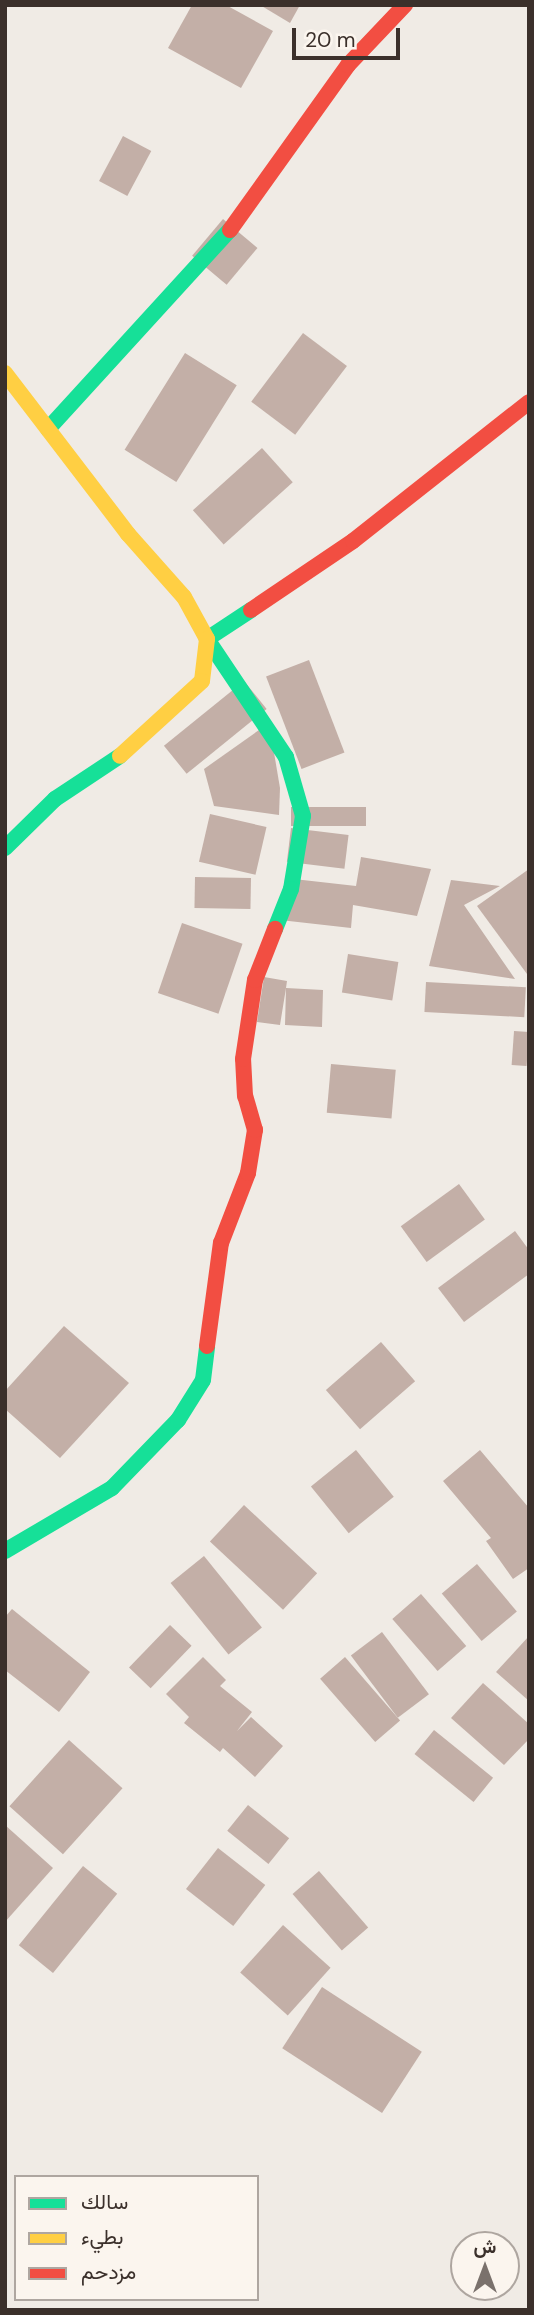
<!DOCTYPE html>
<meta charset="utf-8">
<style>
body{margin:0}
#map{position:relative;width:534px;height:2315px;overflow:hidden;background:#f0ebe5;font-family:"DM Sans",Vazirmatn,sans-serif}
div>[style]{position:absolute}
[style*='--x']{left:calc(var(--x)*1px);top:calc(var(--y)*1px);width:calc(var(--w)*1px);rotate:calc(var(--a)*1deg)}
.building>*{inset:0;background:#c3afa7;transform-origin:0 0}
.fast>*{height:16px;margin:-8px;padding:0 8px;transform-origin:8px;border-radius:8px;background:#16e098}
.slow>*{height:16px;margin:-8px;padding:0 8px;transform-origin:8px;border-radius:8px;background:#ffcf43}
.jam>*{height:16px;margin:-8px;padding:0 8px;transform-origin:8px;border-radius:8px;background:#f24e42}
span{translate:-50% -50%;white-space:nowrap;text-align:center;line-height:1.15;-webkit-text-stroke:5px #fbf5ee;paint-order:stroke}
.frame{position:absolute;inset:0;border:7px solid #3b302b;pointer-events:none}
.legend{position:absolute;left:14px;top:2175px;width:245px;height:126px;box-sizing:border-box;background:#fbf5ee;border:2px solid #aea6a0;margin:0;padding:9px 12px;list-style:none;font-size:21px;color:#3b302b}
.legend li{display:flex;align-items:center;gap:14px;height:35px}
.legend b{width:35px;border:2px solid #aea6a0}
.north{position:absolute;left:450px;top:2231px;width:70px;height:70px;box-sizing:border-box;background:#fbf5ee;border:2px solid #aea6a0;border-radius:50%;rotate:0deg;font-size:19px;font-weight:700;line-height:28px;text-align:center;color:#3b302b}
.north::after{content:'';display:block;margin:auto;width:24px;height:32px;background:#7a716c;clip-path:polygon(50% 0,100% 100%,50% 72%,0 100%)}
.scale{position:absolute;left:292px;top:28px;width:108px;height:32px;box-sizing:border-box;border:4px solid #3b302b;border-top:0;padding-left:9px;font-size:21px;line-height:24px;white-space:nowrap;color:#3b302b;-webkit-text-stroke:5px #fbf5ee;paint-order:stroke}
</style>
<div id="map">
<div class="building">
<i style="clip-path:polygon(192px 5px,226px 5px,273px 31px,241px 88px,168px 48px)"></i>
<i style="clip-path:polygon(260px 5px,300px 5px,290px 23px)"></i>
<i style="left:123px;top:136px;width:32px;height:51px;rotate:28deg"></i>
<i style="left:223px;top:219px;width:45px;height:48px;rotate:40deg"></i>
<i style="left:303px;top:333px;width:55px;height:86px;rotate:37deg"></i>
<i style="left:185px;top:353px;width:61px;height:114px;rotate:32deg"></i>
<i style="left:262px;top:448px;width:46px;height:93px;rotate:48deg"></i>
<i style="left:309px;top:660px;width:99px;height:46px;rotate:69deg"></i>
<i style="left:244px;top:681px;width:36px;height:103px;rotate:51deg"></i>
<i style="clip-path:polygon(269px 723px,280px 788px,279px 815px,214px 806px,204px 769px)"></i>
<i style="left:291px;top:807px;width:75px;height:19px"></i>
<i style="left:210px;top:814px;width:58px;height:49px;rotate:13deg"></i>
<i style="left:291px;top:828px;width:58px;height:34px;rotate:7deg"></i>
<i style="clip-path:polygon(361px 857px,431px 869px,417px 916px,353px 905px,351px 928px,280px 920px,285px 878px,356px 886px)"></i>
<i style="clip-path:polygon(529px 869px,529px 973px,527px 974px,477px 906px)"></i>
<i style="left:195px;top:877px;width:56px;height:31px;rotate:1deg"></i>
<i style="clip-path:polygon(451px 880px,500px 886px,464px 905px,515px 979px,429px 966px)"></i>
<i style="left:182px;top:923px;width:64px;height:74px;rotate:19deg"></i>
<i style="left:348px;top:954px;width:51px;height:39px;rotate:9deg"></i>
<i style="clip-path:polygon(264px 977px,287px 981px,286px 988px,323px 990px,322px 1027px,285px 1025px,286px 988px,280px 1025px,257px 1022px)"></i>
<i style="left:426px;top:982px;width:100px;height:30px;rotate:3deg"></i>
<i style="left:514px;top:1031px;width:15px;height:34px;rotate:4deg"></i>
<i style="left:331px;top:1064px;width:65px;height:49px;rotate:5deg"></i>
<i style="left:459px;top:1184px;width:44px;height:72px;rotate:54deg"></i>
<i style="clip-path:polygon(515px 1231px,529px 1250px,529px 1274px,464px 1322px,438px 1288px)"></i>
<i style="clip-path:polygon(64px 1326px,129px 1383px,60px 1458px,5px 1409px,5px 1391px)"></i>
<i style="left:381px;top:1342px;width:52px;height:73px;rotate:49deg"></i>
<i style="left:356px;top:1450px;width:60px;height:58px;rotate:51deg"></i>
<i style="clip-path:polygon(480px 1450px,529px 1508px,529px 1568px,513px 1579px,486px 1541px,491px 1538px,443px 1481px)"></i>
<i style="left:244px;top:1505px;width:100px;height:50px;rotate:43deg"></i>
<i style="left:204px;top:1556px;width:92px;height:43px;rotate:51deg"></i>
<i style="left:477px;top:1564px;width:62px;height:46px;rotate:50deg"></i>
<i style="left:421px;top:1594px;width:69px;height:38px;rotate:49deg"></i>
<i style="clip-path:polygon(12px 1609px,90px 1672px,59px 1712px,5px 1670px,5px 1617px)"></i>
<i style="left:170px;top:1625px;width:30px;height:59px;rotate:44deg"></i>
<i style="left:382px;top:1632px;width:78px;height:39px;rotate:53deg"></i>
<i style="clip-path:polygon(529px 1636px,529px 1701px,496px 1672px)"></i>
<i style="clip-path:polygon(203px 1657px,226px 1680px,220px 1686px,252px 1712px,237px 1731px,251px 1717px,283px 1746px,255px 1777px,223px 1748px,220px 1752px,184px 1723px,189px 1717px,166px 1694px)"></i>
<i style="left:345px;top:1657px;width:84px;height:33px;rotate:49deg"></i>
<i style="clip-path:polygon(483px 1683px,529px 1724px,529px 1739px,504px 1765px,451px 1718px)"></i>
<i style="left:434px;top:1730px;width:76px;height:31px;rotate:39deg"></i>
<i style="left:69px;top:1740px;width:72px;height:89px;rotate:42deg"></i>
<i style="left:248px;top:1805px;width:53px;height:33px;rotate:39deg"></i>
<i style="clip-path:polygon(5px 1825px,53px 1868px,5px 1922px)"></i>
<i style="left:218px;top:1848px;width:60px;height:52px;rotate:38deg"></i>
<i style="left:83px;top:1866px;width:44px;height:102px;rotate:39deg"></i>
<i style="left:319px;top:1871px;width:75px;height:35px;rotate:49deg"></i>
<i style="left:283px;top:1925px;width:64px;height:64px;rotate:42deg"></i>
<i style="left:322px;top:1987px;width:119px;height:73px;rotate:33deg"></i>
</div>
<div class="fast">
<i style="--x:48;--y:429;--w:270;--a:-47.6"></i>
<i style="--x:251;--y:610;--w:53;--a:146.6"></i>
<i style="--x:207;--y:639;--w:142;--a:56.2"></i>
<i style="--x:286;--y:757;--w:61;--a:73.9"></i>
<i style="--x:303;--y:816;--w:74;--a:99.3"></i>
<i style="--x:291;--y:889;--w:43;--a:111.8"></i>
<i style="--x:5;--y:848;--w:70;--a:-44.4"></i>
<i style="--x:55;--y:799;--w:78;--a:-33.5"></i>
<i style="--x:5;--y:1551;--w:124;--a:-30.5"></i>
<i style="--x:112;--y:1488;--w:95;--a:-45.9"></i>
<i style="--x:178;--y:1420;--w:47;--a:-58"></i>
<i style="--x:203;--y:1380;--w:34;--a:-83"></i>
</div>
<div class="slow">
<i style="--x:5;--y:373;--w:203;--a:52.6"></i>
<i style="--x:128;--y:534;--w:84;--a:48.4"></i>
<i style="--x:184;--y:597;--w:48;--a:61.3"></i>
<i style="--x:207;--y:639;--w:42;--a:96.8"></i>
<i style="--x:202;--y:681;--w:111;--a:137.6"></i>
</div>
<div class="jam">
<i style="--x:230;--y:230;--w:203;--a:-54.4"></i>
<i style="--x:348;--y:65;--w:83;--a:-46.5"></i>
<i style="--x:251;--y:610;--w:123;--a:-34.1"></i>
<i style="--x:353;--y:541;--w:224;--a:-38.3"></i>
<i style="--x:207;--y:1346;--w:104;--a:-82.3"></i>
<i style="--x:221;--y:1243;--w:75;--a:-68.9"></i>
<i style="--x:248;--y:1173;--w:44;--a:-80.8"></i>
<i style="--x:255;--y:1130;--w:35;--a:-106"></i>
<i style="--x:245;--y:1096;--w:37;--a:-93"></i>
<i style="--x:243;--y:1059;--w:80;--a:-81.4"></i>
<i style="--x:255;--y:980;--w:55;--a:-68.6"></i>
</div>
<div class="frame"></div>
<ul class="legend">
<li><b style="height:9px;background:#16e098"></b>سالك</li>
<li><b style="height:9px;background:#ffcf43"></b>بطيء</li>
<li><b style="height:9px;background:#f24e42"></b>مزدحم</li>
</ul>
<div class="north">ش</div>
<div class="scale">20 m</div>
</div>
